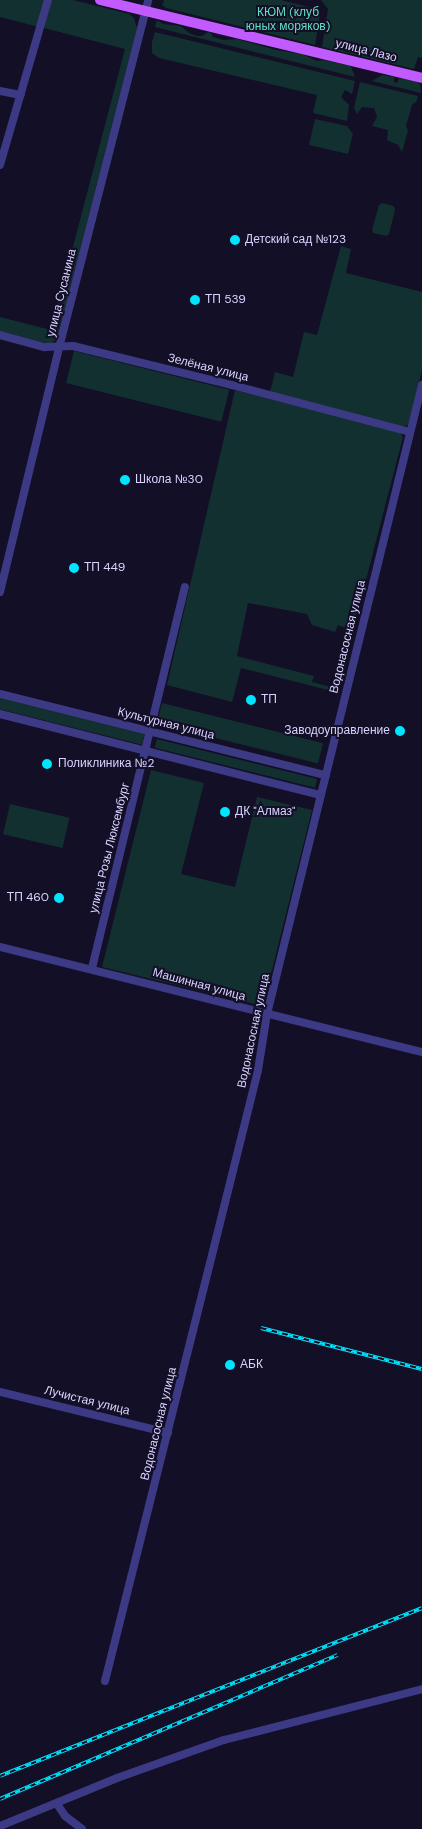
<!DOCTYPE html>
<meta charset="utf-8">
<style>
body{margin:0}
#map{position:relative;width:422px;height:1829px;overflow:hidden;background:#130f26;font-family:"DM Sans",sans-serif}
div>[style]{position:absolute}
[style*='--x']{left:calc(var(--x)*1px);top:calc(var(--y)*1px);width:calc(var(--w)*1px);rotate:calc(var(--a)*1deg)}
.green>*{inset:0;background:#12302f;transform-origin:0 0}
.minor>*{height:8px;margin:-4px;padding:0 4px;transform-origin:4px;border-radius:4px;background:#3d3a85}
.major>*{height:10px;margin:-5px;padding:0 5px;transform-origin:5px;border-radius:5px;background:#c25bff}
.rail>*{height:4px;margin-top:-2px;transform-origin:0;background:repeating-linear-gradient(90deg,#130f26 0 5.5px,#00e5ff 0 11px);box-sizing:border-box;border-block:1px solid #00e5ff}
.dots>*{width:14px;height:14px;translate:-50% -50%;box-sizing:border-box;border:2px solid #130f26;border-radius:50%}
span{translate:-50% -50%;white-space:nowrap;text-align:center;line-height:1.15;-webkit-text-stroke:4px #130f26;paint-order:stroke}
.park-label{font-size:12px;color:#5fe0c0}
.street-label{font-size:12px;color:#d9d4ff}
.poi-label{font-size:12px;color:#d9d4ff}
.left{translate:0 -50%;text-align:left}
.right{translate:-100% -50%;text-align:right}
</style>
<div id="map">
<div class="green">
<i style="clip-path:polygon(0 0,46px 0,39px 27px,0 17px)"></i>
<i style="clip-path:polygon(51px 0,73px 0,129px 14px,134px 18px,137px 28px,57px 339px,50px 344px,0 332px,0 317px,51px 330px,125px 49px,44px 28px)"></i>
<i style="clip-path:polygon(164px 0,281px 0,316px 9px,320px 15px,315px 45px,166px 8px,162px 5px)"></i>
<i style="clip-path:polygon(321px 0,422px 0,422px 58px,418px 57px,414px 69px,322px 47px,328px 9px)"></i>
<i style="clip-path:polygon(157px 20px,163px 24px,181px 26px,189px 33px,197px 36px,202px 36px,208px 32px,211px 33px,213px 37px,224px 40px,237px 39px,276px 50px,302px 54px,317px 61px,324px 60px,351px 66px,355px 77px,155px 27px)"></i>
<i style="clip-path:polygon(155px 32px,355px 81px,352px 94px,345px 90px,341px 97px,349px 105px,347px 121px,313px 113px,317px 95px,159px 58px,152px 53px,152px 42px)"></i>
<i style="clip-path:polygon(382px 75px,394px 77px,394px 82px,397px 83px,399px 78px,417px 81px,420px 85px,421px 93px,372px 81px)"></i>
<i style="clip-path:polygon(360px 82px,418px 96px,417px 101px,412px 105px,406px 126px,408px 131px,402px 152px,398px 145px,387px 140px,388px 130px,372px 126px,377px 117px,374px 108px,362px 107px,357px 114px,354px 108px)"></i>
<i style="clip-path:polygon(315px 119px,347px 126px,353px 134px,348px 154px,309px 145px)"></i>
<i style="clip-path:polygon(382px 203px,394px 206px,395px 210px,389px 234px,387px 236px,373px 233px,372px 230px,379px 205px)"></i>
<i style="clip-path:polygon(341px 246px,351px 249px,346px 273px,422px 292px,422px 370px,408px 425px,402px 427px,270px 392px,275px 372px,293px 377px,304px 332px,317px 335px)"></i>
<i style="left:74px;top:351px;width:160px;height:33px;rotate:14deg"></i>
<i style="clip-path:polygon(235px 390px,400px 433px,403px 437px,353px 630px,338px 625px,335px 632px,312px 625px,307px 614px,248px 603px,237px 656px,314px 676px,312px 682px,335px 688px,337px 682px,339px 682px,336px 692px,241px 668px,232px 702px,167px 685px)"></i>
<i style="left:0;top:698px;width:149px;height:11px;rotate:14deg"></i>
<i style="left:162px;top:703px;width:166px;height:21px;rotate:14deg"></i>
<i style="left:157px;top:739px;width:165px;height:9px;rotate:14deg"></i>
<i style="clip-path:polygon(151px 770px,204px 783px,181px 874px,235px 887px,257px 797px,312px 810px,263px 1006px,102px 967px)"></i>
<i style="left:10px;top:804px;width:61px;height:31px;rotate:13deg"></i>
</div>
<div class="minor">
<i style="--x:0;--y:91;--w:21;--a:11"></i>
<i style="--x:0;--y:165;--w:172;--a:-73.8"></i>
<i style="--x:0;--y:335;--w:46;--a:15.3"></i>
<i style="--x:44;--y:347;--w:29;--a:-2"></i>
<i style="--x:73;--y:346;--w:164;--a:13.8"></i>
<i style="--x:232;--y:385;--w:184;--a:14.8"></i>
<i style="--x:0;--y:592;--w:263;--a:-76.4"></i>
<i style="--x:62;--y:336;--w:347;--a:-75.6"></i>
<i style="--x:0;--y:694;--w:336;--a:14"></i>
<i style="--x:0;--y:714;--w:331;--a:14.2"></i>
<i style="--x:0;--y:947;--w:435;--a:14"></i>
<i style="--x:92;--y:968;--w:392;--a:-76.3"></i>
<i style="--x:0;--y:1392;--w:173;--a:13.7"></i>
<i style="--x:105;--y:1681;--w:447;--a:-75.9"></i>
<i style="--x:214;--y:1247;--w:182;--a:-76"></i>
<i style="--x:258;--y:1070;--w:57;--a:-80.9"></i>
<i style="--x:267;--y:1014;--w:648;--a:-76.16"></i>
<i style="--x:57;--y:1804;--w:14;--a:56"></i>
<i style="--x:65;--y:1816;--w:21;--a:37"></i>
<i style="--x:0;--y:1826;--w:126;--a:-22.3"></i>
<i style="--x:117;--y:1778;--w:114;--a:-19.6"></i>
<i style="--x:224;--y:1740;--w:204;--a:-14.4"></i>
</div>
<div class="major">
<i style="--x:100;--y:0;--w:331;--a:13.6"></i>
</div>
<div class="rail">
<i style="--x:261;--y:1328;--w:166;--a:14.3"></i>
<i style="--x:0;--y:1776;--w:454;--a:-21.7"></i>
<i style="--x:0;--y:1799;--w:367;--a:-23.1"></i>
</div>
<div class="dots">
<i style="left:235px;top:240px;background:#00e5ff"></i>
<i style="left:195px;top:300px;background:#00e5ff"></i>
<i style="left:125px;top:480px;background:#00e5ff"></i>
<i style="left:74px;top:568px;background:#00e5ff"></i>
<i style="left:251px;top:700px;background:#00e5ff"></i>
<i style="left:400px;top:731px;background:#00e5ff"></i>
<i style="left:47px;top:764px;background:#00e5ff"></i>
<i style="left:225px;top:812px;background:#00e5ff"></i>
<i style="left:59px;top:898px;background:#00e5ff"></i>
<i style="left:230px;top:1365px;background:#00e5ff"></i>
</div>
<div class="park-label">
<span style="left:288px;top:20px">КЮМ (клуб<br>юных моряков)</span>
</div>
<div class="street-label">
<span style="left:366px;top:51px;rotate:14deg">улица Лазо</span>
<span style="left:62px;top:293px;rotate:-76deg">улица Сусанина</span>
<span style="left:208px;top:368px;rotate:14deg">Зелёная улица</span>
<span style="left:348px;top:637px;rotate:-76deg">Водонасосная улица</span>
<span style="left:166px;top:724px;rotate:14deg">Культурная улица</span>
<span style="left:110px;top:848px;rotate:-76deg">улица Розы Люксембург</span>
<span style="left:199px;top:985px;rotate:15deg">Машинная улица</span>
<span style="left:254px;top:1031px;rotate:-78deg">Водонасосная улица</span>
<span style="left:87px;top:1401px;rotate:14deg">Лучистая улица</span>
<span style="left:159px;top:1424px;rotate:-76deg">Водонасосная улица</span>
</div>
<div class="poi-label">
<span class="left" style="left:245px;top:240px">Детский сад №123</span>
<span class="left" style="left:205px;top:300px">ТП 539</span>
<span class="left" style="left:135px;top:480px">Школа №30</span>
<span class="left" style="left:84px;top:568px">ТП 449</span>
<span class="left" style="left:261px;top:700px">ТП</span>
<span class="right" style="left:390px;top:731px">Заводоуправление</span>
<span class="left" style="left:58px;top:764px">Поликлиника №2</span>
<span class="left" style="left:235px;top:812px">ДК "Алмаз"</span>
<span class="right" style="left:49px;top:898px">ТП 460</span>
<span class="left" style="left:240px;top:1365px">АБК</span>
</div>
</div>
